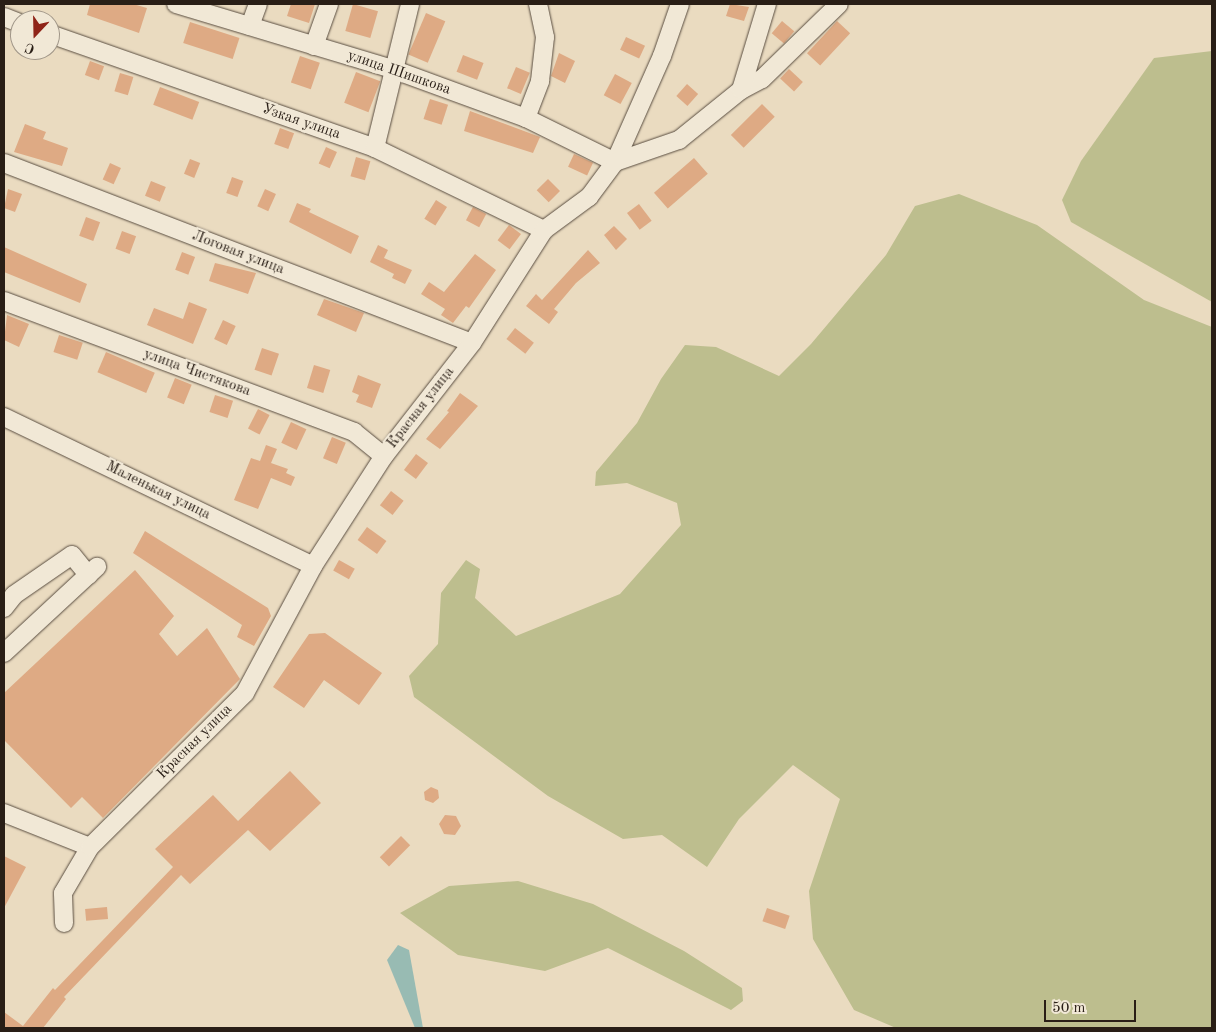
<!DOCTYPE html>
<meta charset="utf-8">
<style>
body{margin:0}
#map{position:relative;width:1216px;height:1032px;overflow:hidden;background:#eadbc0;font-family:"Old Standard TT",serif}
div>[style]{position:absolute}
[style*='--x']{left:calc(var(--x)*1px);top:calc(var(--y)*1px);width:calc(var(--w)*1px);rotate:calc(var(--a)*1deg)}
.green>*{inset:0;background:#bdbe8e}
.water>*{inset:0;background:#98bbb3}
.building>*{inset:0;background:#deaa84;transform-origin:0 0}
.roads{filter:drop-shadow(0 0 1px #594d40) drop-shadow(0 0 1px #594d40)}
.minor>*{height:18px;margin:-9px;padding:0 9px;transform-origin:9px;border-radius:9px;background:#f1e8d6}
span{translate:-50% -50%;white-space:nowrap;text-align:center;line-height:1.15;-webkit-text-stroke:4.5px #f1e8d6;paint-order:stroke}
.street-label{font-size:15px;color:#291e16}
.frame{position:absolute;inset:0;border:5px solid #291e16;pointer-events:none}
.north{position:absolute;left:10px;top:10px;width:50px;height:50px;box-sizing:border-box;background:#f1e8d6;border:1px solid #a19789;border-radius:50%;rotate:201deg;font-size:14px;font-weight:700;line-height:20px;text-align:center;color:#291e16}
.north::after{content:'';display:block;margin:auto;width:18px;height:22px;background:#8f2418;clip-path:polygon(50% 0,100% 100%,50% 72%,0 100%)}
.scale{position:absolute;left:1044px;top:1000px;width:92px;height:22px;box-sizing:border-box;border:2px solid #291e16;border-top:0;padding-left:6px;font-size:15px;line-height:18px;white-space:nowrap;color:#291e16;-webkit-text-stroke:4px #f1e8d6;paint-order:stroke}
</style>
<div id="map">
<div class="green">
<i style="clip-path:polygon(1212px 51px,1212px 302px,1071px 222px,1062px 200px,1081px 161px,1154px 58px)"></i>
<i style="clip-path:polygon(959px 194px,1037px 225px,1144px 300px,1212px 327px,1212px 1028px,896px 1028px,854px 1010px,813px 939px,809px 891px,840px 799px,793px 765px,739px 819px,707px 867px,662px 835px,623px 839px,548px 796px,414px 697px,409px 676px,438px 644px,441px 593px,466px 560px,480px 569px,475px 598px,516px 636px,620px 594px,681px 525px,677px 503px,627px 483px,595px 486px,596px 472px,637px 423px,661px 379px,685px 345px,716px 347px,779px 376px,811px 344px,886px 255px,915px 206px)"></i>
<i style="clip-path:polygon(518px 881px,593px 904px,684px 951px,742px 988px,743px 1001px,731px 1010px,608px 948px,545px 971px,458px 955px,400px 913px,449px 886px)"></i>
</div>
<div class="water">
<i style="clip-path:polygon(398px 945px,409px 950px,423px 1028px,415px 1028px,387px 960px)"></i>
</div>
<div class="building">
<i style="clip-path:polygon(90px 4px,133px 4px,147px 8px,139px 33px,87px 15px)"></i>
<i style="clip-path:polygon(291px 4px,315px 4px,309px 23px,287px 16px)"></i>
<i style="left:353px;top:4px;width:26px;height:28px;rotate:16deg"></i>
<i style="clip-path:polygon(730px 4px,749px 7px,744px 21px,726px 16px)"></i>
<i style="left:426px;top:13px;width:21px;height:45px;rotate:23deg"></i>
<i style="left:782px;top:21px;width:16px;height:16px;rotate:40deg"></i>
<i style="left:837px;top:21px;width:18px;height:44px;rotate:43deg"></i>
<i style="left:190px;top:22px;width:52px;height:22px;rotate:18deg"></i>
<i style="left:626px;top:37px;width:21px;height:14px;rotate:25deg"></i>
<i style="clip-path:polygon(559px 53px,575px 61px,565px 83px,551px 76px)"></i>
<i style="left:463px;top:55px;width:22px;height:18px;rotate:21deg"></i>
<i style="left:300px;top:56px;width:21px;height:28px;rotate:19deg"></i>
<i style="left:90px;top:61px;width:15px;height:15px;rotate:20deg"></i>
<i style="left:516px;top:67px;width:15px;height:23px;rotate:23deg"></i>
<i style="left:789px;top:69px;width:19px;height:13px;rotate:43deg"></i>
<i style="left:356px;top:72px;width:26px;height:33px;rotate:21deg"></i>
<i style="left:120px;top:73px;width:14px;height:19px;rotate:17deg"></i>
<i style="left:615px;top:74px;width:19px;height:24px;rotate:28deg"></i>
<i style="left:687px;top:84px;width:15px;height:16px;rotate:42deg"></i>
<i style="left:160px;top:87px;width:42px;height:19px;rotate:21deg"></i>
<i style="left:430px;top:99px;width:19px;height:21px;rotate:18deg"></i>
<i style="left:762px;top:104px;width:18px;height:44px;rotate:45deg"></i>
<i style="clip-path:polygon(470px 111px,540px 137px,533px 153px,464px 131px)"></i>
<i style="clip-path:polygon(25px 124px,46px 132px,43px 139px,68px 148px,62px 166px,14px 152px)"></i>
<i style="left:280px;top:128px;width:15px;height:17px;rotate:20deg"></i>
<i style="left:326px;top:147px;width:12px;height:18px;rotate:24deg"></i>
<i style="left:574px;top:154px;width:21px;height:14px;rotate:25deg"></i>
<i style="left:356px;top:157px;width:15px;height:20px;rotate:16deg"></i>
<i style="left:694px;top:158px;width:21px;height:53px;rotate:49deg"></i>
<i style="left:190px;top:159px;width:11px;height:16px;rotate:22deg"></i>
<i style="left:110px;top:163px;width:12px;height:18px;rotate:24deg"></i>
<i style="left:232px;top:177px;width:12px;height:17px;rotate:20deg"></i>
<i style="left:548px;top:179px;width:17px;height:16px;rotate:45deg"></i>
<i style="left:151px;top:181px;width:16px;height:16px;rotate:22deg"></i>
<i style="clip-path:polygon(8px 189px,22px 194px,15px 212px,4px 208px)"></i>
<i style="left:265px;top:189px;width:12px;height:19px;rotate:24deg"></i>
<i style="left:436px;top:200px;width:13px;height:22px;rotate:32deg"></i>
<i style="clip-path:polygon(297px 203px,311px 209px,309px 212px,359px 236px,351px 254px,289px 222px)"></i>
<i style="left:639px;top:204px;width:21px;height:15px;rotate:53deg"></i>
<i style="left:473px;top:207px;width:15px;height:15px;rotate:28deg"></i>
<i style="left:86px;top:217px;width:15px;height:20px;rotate:20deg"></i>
<i style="left:509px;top:225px;width:15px;height:19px;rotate:37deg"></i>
<i style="clip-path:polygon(614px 226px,627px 239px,616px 250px,604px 235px)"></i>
<i style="left:122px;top:231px;width:15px;height:19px;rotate:20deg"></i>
<i style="clip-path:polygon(378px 245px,388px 250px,384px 258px,412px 270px,405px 284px,392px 278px,394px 274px,370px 262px)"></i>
<i style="clip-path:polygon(4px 247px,87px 284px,80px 303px,4px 272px)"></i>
<i style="clip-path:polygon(588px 250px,600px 263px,576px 283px,554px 309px,558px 312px,549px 324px,526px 306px,536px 294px,542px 300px)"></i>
<i style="left:182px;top:252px;width:14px;height:19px;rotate:21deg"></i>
<i style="clip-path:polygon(475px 254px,496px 270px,469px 308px,466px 306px,453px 323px,441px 315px,445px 309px,421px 294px,429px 282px,444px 292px)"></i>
<i style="clip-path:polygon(215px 263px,256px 273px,248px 294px,209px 281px)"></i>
<i style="clip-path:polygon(324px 299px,364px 313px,356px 332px,317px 315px)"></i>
<i style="clip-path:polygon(189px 302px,207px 309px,193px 344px,147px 325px,154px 308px,183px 319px)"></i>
<i style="clip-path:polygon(7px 315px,29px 324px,19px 347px,4px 340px)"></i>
<i style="left:223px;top:320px;width:14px;height:21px;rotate:25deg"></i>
<i style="left:515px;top:328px;width:24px;height:14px;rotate:38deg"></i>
<i style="left:59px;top:335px;width:25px;height:18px;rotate:18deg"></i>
<i style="left:262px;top:348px;width:18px;height:23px;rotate:19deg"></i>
<i style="left:106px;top:352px;width:53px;height:22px;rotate:23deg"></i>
<i style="left:314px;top:365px;width:17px;height:24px;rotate:17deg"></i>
<i style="clip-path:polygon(358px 375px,381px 384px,372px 408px,356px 402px,359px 395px,352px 392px)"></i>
<i style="left:175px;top:378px;width:18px;height:21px;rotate:22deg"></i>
<i style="clip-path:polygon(460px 393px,478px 406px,440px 449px,426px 439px,449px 412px,447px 411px)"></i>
<i style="left:215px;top:395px;width:19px;height:18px;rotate:18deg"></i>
<i style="left:258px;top:409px;width:13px;height:22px;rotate:27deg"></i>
<i style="left:291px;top:422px;width:17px;height:23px;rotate:25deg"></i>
<i style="left:332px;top:437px;width:15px;height:23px;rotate:23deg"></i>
<i style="clip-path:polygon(266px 445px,277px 449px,271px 463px,288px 469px,286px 473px,295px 477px,291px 486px,271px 478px,258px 509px,234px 500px,251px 458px,260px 461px)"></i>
<i style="left:416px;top:454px;width:15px;height:20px;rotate:37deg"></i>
<i style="left:391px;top:491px;width:16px;height:18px;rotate:38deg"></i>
<i style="left:367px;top:527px;width:24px;height:16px;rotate:36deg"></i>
<i style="clip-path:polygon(145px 531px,268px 608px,271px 616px,254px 646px,237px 637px,242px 625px,133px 553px)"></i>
<i style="left:339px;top:560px;width:18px;height:12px;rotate:29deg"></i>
<i style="clip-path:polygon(135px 570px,174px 616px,159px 634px,177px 656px,207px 628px,240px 679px,103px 818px,82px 797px,71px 808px,4px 740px,4px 693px)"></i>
<i style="clip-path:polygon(325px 633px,382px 673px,359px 705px,324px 680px,304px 708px,273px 687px,309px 634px)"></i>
<i style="clip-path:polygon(290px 771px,321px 803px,270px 851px,248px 830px,190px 884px,181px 875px,64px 997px,66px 999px,43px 1028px,4px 1028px,4px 1012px,23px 1026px,53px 988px,55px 990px,173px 867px,155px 849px,213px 795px,238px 821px)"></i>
<i style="clip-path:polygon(431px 787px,438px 790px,439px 798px,433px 803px,425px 800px,424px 792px)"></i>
<i style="clip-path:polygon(445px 815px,456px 816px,461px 826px,455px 835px,444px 834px,439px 824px)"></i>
<i style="left:401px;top:836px;width:13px;height:30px;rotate:45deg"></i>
<i style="clip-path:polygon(4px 856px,26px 867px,4px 908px)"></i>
<i style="left:107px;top:907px;width:12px;height:22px;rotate:85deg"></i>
<i style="left:767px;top:908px;width:24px;height:14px;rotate:19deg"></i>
</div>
<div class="roads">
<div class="minor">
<i style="--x:176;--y:4;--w:226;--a:16.7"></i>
<i style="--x:392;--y:69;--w:143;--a:20.1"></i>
<i style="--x:526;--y:118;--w:99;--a:26.3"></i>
<i style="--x:615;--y:162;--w:116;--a:-66.1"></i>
<i style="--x:662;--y:56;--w:55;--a:-70.9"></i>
<i style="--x:4;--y:17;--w:17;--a:21"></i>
<i style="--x:250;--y:26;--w:23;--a:-70"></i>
<i style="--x:50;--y:34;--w:344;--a:19.3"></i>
<i style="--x:375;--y:148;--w:188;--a:25.9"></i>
<i style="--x:314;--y:46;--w:45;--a:-70.3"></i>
<i style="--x:741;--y:90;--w:24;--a:-28"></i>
<i style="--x:762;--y:79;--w:107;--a:-44.2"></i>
<i style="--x:526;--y:118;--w:40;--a:-69"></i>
<i style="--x:540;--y:81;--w:44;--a:-83.5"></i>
<i style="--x:545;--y:37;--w:34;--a:-102"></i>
<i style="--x:375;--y:148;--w:148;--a:-76.3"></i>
<i style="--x:4;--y:163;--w:501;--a:21.04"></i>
<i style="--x:4;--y:301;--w:374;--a:20.5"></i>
<i style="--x:354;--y:432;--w:38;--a:39"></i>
<i style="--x:4;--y:417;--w:343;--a:25.7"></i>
<i style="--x:4;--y:608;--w:16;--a:-52"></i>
<i style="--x:14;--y:595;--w:70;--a:-34.6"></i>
<i style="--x:72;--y:555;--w:26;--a:51"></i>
<i style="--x:4;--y:653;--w:127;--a:-42.8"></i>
<i style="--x:4;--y:813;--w:92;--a:21.6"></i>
<i style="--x:64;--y:923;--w:30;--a:-92"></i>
<i style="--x:63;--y:893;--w:53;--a:-59.6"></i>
<i style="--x:90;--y:847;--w:218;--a:-44.8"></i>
<i style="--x:245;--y:693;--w:144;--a:-61.8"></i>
<i style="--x:313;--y:566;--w:131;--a:-57.2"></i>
<i style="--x:384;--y:456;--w:143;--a:-52.1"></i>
<i style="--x:472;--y:343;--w:134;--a:-57.5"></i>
<i style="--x:544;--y:230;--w:56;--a:-36.3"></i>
<i style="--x:589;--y:197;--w:44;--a:-53.4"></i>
<i style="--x:615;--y:162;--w:68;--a:-19"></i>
<i style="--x:679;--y:140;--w:80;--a:-38.9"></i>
<i style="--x:741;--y:90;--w:90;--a:-73.2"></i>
</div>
</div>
<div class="street-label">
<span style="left:399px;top:73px;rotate:19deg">улица Шишкова</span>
<span style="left:301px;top:122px;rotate:19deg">Узкая улица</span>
<span style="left:238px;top:253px;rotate:21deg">Логовая улица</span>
<span style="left:197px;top:373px;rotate:20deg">улица Чистякова</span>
<span style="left:421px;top:408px;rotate:-52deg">Красная улица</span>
<span style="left:158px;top:491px;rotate:26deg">Маленькая улица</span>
<span style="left:195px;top:742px;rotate:-45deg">Красная улица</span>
</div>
<div class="frame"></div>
<div class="north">С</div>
<div class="scale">50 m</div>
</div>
